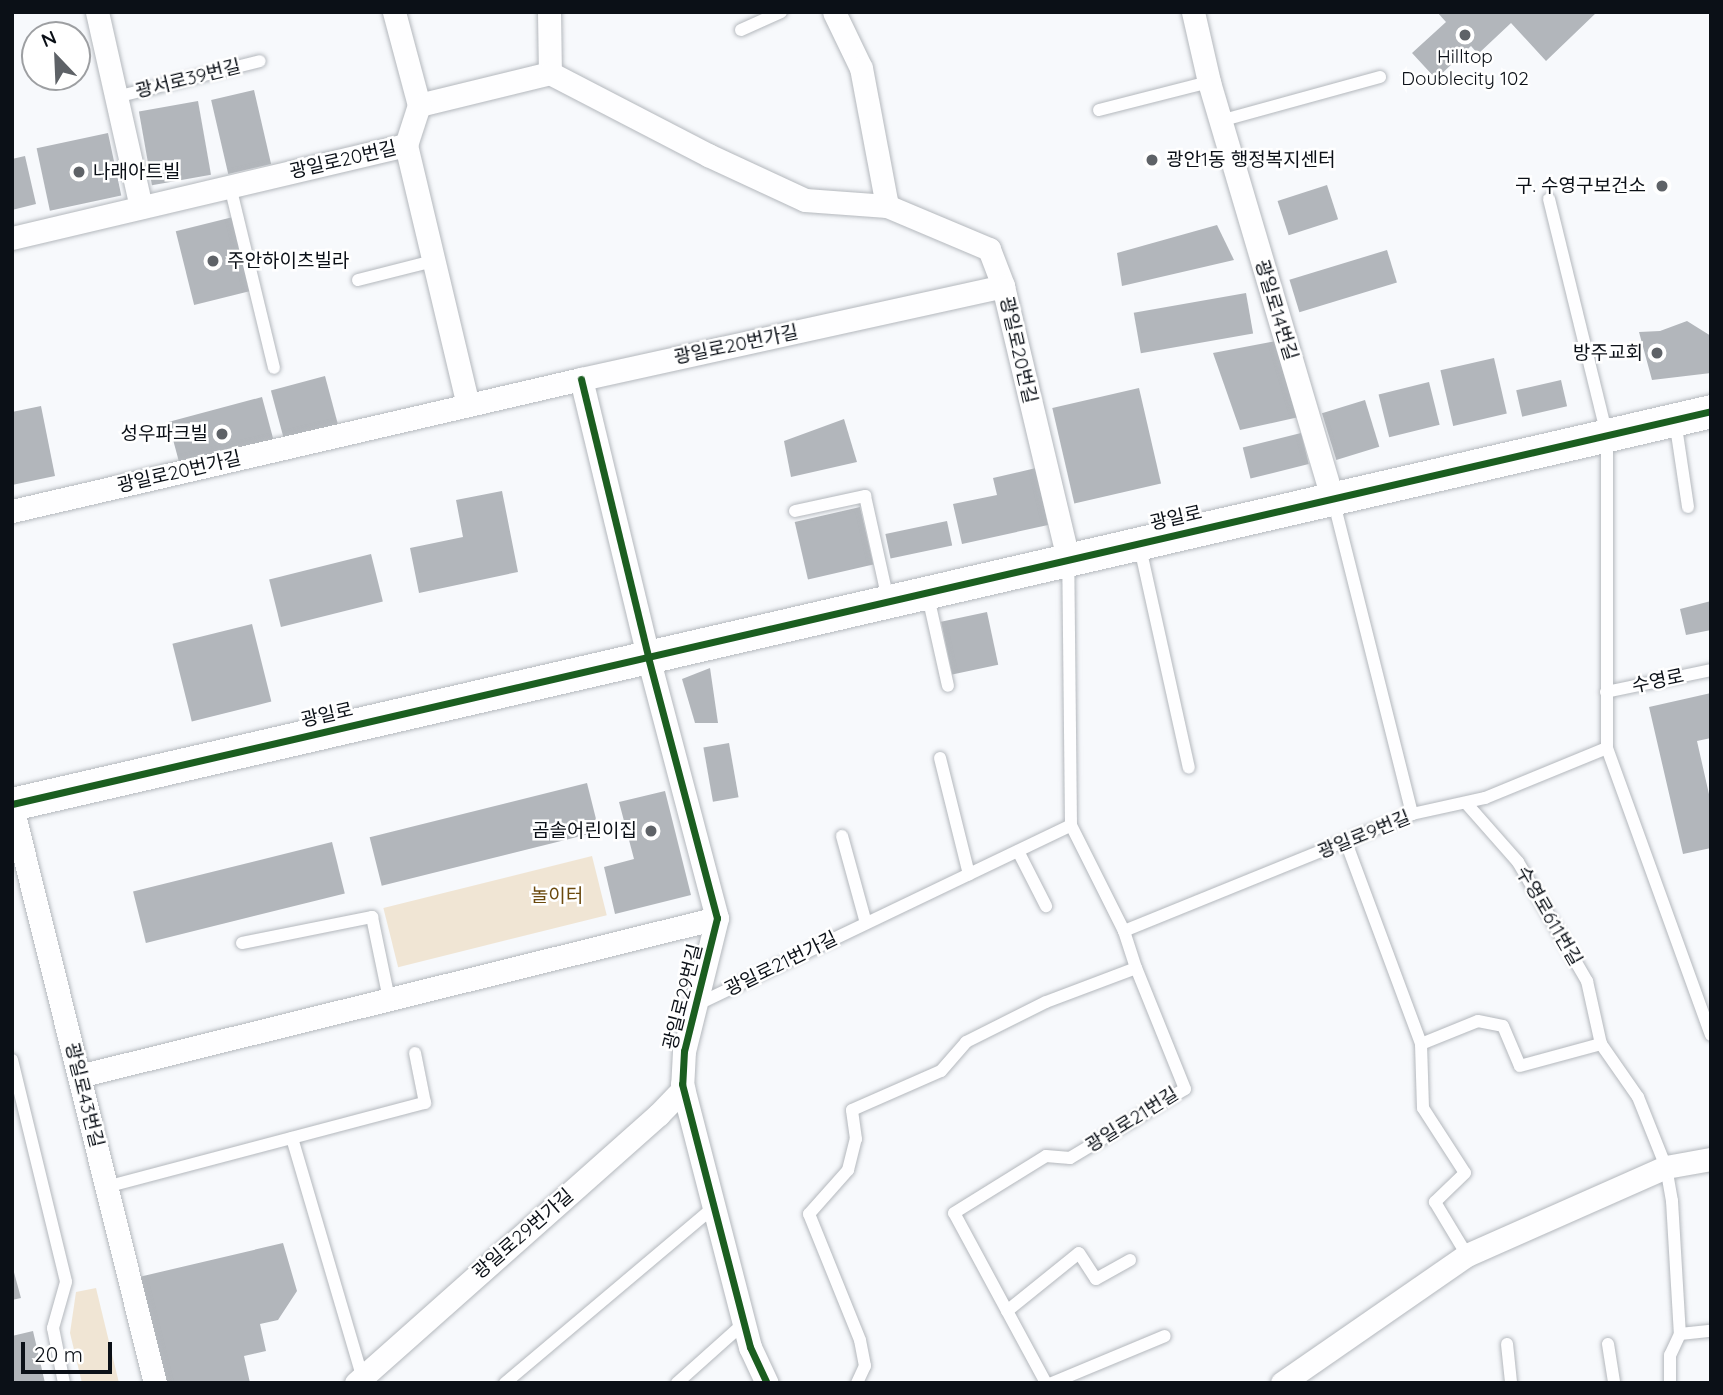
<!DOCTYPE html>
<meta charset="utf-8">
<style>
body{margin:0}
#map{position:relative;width:1723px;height:1395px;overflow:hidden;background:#f7f9fc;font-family:Quicksand,"Noto Sans KR",sans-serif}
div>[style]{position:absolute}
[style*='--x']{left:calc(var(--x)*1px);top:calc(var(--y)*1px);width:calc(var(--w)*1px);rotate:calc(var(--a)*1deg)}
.green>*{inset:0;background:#f0e5d4;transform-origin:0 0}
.building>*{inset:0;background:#b2b6bb;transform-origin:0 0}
.roads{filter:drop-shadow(0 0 2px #b4b8bd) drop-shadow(0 0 2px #b4b8bd)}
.lane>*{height:12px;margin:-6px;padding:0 6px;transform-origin:6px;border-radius:6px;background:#fefeff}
.street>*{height:23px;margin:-11.5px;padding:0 11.5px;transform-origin:11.5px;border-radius:11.5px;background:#fefeff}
.secondary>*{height:33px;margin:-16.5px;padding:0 16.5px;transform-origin:16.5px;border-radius:16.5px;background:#fefeff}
.cycleway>*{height:7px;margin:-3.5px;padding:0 3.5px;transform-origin:3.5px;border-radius:3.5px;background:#1b5e20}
.dots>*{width:19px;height:19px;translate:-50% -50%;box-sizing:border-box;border:4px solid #fff;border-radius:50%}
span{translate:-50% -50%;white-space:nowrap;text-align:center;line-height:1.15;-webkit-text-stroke:5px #fff;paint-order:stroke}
.poi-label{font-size:19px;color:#0b1017}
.left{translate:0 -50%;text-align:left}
.right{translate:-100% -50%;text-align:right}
.street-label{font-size:19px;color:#0b1017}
.park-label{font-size:19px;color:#6b4a0e}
.frame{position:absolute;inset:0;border:14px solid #0b1017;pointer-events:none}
.north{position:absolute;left:21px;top:21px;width:70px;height:70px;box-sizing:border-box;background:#fff;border:2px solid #9d9fa2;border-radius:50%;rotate:337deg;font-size:19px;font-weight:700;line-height:28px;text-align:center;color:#0b1017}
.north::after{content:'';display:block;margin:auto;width:24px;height:32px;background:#5e6267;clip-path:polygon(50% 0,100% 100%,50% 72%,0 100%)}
.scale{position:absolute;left:21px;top:1342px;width:91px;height:32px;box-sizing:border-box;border:4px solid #0b1017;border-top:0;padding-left:9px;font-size:21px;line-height:24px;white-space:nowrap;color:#0b1017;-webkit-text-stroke:5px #fff;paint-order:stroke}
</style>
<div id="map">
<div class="green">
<i style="left:592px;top:856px;width:61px;height:215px;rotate:76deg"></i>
<i style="clip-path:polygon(96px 1288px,119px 1383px,82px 1383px,70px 1333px,76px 1292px)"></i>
</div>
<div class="building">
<i style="clip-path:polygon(1437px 12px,1597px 12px,1546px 61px,1511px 23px,1478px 54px,1471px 46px,1436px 79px,1412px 53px,1446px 22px)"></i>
<i style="left:254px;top:90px;width:76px;height:44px;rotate:77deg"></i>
<i style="left:198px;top:101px;width:75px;height:60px;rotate:80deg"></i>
<i style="left:108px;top:133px;width:64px;height:73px;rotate:78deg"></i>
<i style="clip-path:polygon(25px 156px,36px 204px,12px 210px,12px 159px)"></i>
<i style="left:1327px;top:185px;width:36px;height:52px;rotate:72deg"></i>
<i style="left:233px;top:217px;width:76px;height:59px;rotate:76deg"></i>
<i style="clip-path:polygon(1217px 225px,1234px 260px,1122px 286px,1117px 253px)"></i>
<i style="left:1387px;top:250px;width:34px;height:102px;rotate:73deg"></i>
<i style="left:1246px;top:293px;width:41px;height:114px;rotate:80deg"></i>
<i style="clip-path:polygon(1687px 321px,1711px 336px,1711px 373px,1652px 380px,1639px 332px,1660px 331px)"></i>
<i style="clip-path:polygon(1276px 341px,1299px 417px,1240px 430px,1213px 353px)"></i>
<i style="left:1494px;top:358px;width:57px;height:55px;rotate:77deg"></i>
<i style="left:325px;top:376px;width:53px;height:56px;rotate:75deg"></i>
<i style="left:1561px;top:380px;width:27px;height:46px;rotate:77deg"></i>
<i style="left:1429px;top:382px;width:44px;height:52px;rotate:76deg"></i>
<i style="left:1139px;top:388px;width:98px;height:89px;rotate:77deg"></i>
<i style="left:262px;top:397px;width:51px;height:97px;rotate:75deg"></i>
<i style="left:1365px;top:400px;width:49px;height:45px;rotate:73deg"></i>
<i style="clip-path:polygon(41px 406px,55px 476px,12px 485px,12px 412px)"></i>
<i style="clip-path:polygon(844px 419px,857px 462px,791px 477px,784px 441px)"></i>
<i style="left:1301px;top:433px;width:32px;height:60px;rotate:76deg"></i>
<i style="clip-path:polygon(1036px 468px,1048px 525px,962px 544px,953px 504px,997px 495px,993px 478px)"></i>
<i style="clip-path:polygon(502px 491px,518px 572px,419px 593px,410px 548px,463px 537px,456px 500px)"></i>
<i style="left:860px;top:507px;width:59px;height:67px;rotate:77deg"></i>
<i style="left:947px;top:521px;width:25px;height:63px;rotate:78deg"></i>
<i style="left:371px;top:554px;width:49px;height:105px;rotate:76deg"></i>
<i style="clip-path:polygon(1711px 601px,1711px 630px,1686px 635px,1680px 609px)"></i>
<i style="left:987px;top:612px;width:54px;height:47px;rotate:78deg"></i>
<i style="left:252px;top:624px;width:80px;height:82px;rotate:76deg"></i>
<i style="clip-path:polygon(710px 668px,718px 723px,695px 723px,682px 679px)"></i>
<i style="clip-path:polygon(1711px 693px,1711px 738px,1697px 741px,1711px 803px,1711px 848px,1683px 854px,1649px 707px)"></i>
<i style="left:729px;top:743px;width:55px;height:26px;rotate:80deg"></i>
<i style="left:587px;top:783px;width:50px;height:224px;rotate:76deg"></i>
<i style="clip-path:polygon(665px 791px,691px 895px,615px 914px,604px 867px,634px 859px,619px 802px)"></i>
<i style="left:332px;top:842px;width:53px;height:205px;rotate:76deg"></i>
<i style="clip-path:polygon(283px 1243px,297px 1291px,278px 1320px,260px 1324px,266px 1351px,244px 1356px,250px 1383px,166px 1383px,139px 1277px)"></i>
<i style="clip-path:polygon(12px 1265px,21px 1298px,12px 1300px)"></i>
<i style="clip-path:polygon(33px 1331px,45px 1383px,12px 1383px,12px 1336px)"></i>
</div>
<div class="roads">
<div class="lane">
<i style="--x:741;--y:30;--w:44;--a:-24.2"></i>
<i style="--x:116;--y:97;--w:148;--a:-14"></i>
<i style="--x:1099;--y:110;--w:114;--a:-14.3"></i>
<i style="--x:1220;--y:121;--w:166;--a:-15.4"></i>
<i style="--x:230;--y:186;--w:187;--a:76.4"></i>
<i style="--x:1549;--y:199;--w:243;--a:76.2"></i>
<i style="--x:1607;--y:435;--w:313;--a:90"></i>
<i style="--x:1607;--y:748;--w:305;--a:70.1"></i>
<i style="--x:358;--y:280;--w:77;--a:-14.2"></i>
<i style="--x:1675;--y:420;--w:88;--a:81.5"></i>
<i style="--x:1333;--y:499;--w:325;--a:75.9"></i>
<i style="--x:795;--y:511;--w:72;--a:-12.1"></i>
<i style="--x:865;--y:496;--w:107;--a:77.5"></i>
<i style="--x:1139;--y:543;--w:230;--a:77.5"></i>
<i style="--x:927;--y:592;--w:96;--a:77.4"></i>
<i style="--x:1606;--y:692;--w:107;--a:-11.8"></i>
<i style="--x:940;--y:758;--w:120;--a:76"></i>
<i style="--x:1466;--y:803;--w:79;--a:48.6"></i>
<i style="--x:1518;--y:862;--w:138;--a:59.9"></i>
<i style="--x:1587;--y:981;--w:65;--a:77.5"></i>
<i style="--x:1601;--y:1044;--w:65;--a:55.1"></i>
<i style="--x:1638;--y:1097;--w:75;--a:68.2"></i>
<i style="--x:1666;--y:1167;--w:35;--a:80"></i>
<i style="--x:1672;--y:1201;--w:133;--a:86.6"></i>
<i style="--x:1680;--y:1334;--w:23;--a:115"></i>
<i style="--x:1670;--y:1355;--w:28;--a:90"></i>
<i style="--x:842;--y:836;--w:90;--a:74.6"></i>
<i style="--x:1346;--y:842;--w:215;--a:69.6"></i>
<i style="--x:1421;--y:1044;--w:64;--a:88.2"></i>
<i style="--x:1423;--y:1108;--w:77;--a:57.1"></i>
<i style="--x:1465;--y:1173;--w:42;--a:136"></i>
<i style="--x:1435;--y:1202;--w:62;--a:58.9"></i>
<i style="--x:1018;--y:851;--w:62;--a:63"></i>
<i style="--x:1124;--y:931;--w:311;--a:-22.1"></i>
<i style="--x:1412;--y:814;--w:75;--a:-12.4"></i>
<i style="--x:1485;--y:798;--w:132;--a:-22.3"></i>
<i style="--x:242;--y:943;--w:133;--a:-11.3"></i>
<i style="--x:372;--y:917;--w:84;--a:78.3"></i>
<i style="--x:696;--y:1005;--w:416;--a:-25.6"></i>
<i style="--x:1421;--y:1044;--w:61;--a:-22"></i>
<i style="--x:1478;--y:1021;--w:25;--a:11"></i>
<i style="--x:1503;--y:1026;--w:43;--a:67"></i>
<i style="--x:1520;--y:1066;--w:84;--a:-15.2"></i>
<i style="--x:12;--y:1060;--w:228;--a:76.3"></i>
<i style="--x:66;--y:1282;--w:48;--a:105.8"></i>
<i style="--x:53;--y:1328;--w:56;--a:78.7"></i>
<i style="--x:292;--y:1138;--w:254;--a:73.6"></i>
<i style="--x:106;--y:1187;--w:330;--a:-14.8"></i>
<i style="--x:425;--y:1103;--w:51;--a:-101.3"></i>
<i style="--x:1007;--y:1311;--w:92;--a:-38.9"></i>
<i style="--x:1079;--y:1253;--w:31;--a:57"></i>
<i style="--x:1096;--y:1279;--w:39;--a:-29"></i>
<i style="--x:1680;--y:1334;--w:31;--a:-6"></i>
<i style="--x:1507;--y:1344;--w:39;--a:84"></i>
<i style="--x:1608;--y:1344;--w:39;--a:81"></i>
<i style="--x:505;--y:1383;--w:273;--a:-40.1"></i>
<i style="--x:677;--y:1383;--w:90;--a:-41.8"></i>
<i style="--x:857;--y:1383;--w:19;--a:-65"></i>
<i style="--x:865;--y:1366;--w:26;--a:-101"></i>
<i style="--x:860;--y:1340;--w:136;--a:-112"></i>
<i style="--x:809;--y:1214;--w:59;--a:-48.4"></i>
<i style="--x:848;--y:1170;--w:32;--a:-76"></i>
<i style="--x:856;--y:1139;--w:29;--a:-98"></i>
<i style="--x:852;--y:1110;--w:97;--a:-23.7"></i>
<i style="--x:941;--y:1071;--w:38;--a:-49"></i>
<i style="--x:966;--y:1042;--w:89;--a:-26.6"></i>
<i style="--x:1046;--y:1002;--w:96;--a:-20.7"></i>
<i style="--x:1136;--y:968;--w:39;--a:-108"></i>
<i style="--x:1124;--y:931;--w:119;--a:-116.6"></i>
<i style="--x:1071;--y:825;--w:265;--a:-90.6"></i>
<i style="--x:1046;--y:1383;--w:193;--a:-118.4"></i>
<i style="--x:954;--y:1213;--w:108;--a:-31.8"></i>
<i style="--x:1046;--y:1156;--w:24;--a:5"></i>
<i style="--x:1070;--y:1158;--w:134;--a:-31"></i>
<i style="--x:1185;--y:1089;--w:131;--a:-112"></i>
<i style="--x:1052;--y:1383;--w:122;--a:-22.6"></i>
</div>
<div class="street">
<i style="--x:97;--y:12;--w:200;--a:77.3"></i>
<i style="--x:394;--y:12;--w:96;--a:75"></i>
<i style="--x:549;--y:12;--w:61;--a:89.1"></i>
<i style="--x:834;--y:12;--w:62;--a:64.3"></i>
<i style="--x:861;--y:68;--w:140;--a:79.3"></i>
<i style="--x:1193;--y:12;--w:72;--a:77.1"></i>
<i style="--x:1209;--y:82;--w:434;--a:73.5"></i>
<i style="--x:419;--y:105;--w:135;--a:-13.7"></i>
<i style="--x:550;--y:73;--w:178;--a:27.4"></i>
<i style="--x:708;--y:155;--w:107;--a:24.9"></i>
<i style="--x:805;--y:200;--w:82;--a:4.2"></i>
<i style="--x:887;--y:206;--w:111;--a:22.9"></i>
<i style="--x:989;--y:249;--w:40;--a:69"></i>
<i style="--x:1003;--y:286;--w:281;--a:76.6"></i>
<i style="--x:406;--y:145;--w:267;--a:76.6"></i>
<i style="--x:12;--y:238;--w:405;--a:-13.3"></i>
<i style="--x:406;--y:145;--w:42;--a:-72"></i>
<i style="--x:581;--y:379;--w:286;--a:76.4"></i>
<i style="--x:648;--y:657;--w:270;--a:75.2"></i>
<i style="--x:717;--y:918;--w:137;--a:103.9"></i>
<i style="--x:684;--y:1051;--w:33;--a:93"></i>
<i style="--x:682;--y:1084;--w:272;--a:75.5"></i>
<i style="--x:750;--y:1347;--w:40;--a:65"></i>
<i style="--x:12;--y:511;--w:584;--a:-13.06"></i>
<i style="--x:581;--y:379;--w:432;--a:-12.4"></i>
<i style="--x:12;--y:807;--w:593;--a:76.06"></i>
<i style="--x:79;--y:1076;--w:657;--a:-13.91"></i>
<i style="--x:356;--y:1383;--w:405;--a:-41.6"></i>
<i style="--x:659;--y:1114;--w:35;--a:-46"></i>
<i style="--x:1282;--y:1383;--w:225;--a:-34.7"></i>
<i style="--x:1467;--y:1255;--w:218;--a:-23.9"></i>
<i style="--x:1666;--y:1167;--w:46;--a:-10.1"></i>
</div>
<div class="secondary">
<i style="--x:12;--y:804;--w:1744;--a:-13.02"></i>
</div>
</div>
<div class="cycleway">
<i style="--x:581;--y:379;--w:286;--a:76.4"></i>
<i style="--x:648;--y:657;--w:270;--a:75.2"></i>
<i style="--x:717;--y:918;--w:137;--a:103.9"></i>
<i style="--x:684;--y:1051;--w:33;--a:93"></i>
<i style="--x:682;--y:1084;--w:272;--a:75.5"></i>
<i style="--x:750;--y:1347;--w:40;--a:65"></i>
<i style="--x:12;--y:804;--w:1744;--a:-13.02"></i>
</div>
<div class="dots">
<i style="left:1465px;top:35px;background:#5e6267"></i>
<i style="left:1152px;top:160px;background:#5e6267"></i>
<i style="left:79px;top:172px;background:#5e6267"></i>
<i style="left:1662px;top:186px;background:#5e6267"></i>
<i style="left:213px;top:261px;background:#5e6267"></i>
<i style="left:1657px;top:353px;background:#5e6267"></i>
<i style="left:222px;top:434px;background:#5e6267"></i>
<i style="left:651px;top:831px;background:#5e6267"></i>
</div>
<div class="poi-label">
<span style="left:1465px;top:68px">Hilltop<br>Doublecity 102</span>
<span class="left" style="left:1166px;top:160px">광안1동 행정복지센터</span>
<span class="left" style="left:93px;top:172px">나래아트빌</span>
<span class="right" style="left:1646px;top:186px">구. 수영구보건소</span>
<span class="left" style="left:227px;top:261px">주안하이츠빌라</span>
<span class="right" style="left:1643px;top:353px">방주교회</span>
<span class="right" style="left:208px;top:434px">성우파크빌</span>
<span class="right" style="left:637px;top:831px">곰솔어린이집</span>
</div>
<div class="street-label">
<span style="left:188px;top:79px;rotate:-14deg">광서로39번길</span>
<span style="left:343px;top:160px;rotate:-13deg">광일로20번길</span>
<span style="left:1276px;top:310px;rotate:73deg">광일로14번길</span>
<span style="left:736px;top:345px;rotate:-12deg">광일로20번가길</span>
<span style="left:1018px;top:350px;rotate:77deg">광일로20번길</span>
<span style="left:179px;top:472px;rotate:-13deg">광일로20번가길</span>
<span style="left:1176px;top:518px;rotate:-13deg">광일로</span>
<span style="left:1658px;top:681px;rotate:-12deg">수영로</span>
<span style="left:327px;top:715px;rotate:-13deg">광일로</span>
<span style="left:1364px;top:835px;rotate:-22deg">광일로9번길</span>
<span style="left:1549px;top:916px;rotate:60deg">수영로611번길</span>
<span style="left:781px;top:964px;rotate:-26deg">광일로21번가길</span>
<span style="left:683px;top:997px;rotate:-76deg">광일로29번길</span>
<span style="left:84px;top:1095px;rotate:76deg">광일로43번길</span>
<span style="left:1132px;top:1120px;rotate:-32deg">광일로21번길</span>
<span style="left:523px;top:1234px;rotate:-41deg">광일로29번가길</span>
</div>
<div class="park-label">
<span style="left:557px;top:896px">놀이터</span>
</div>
<div class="frame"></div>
<div class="north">N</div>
<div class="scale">20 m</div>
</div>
